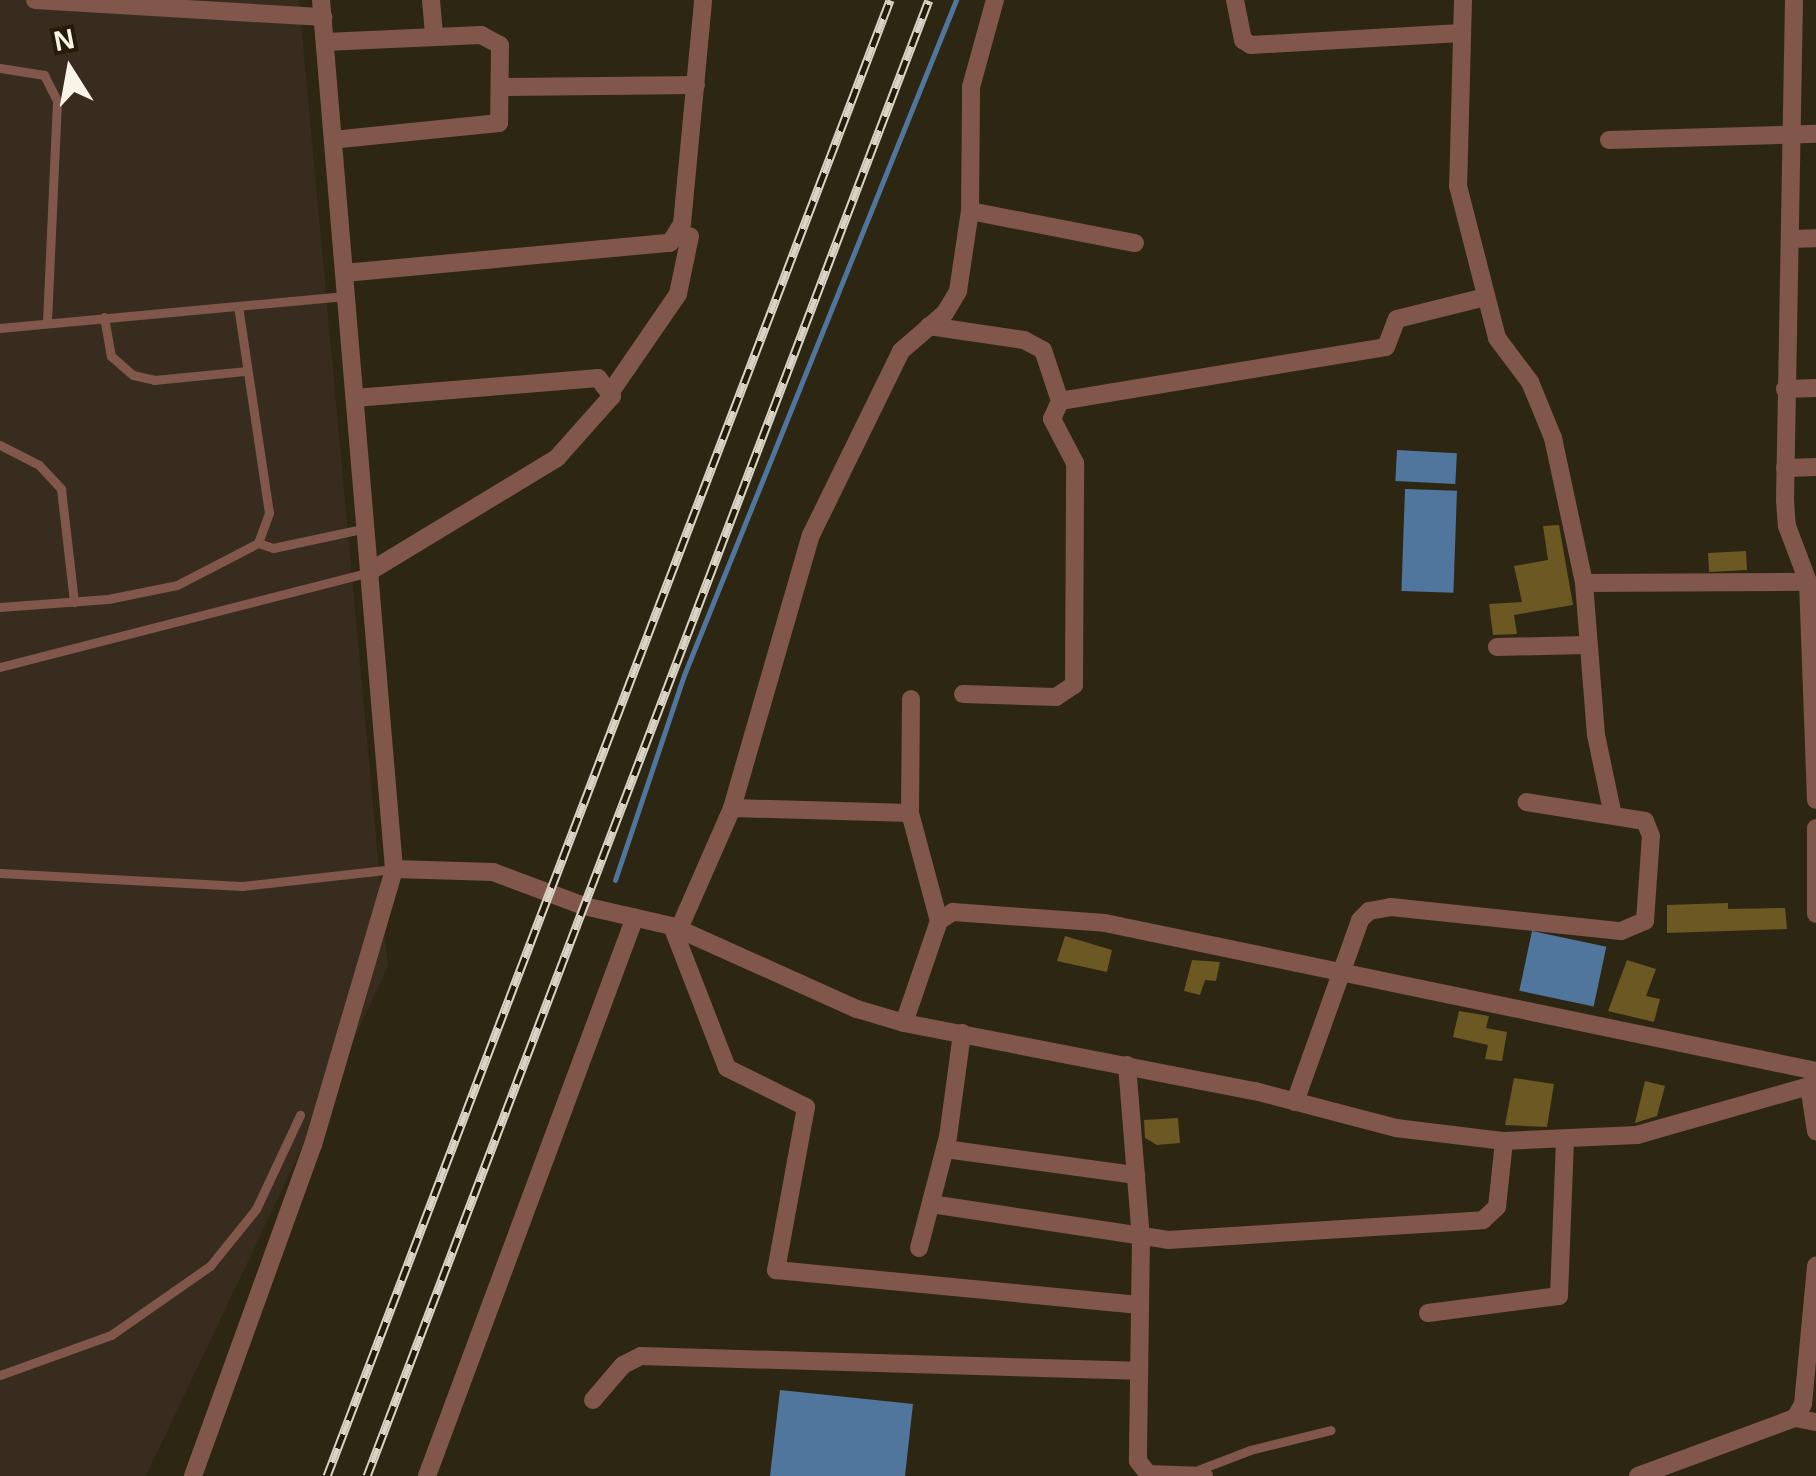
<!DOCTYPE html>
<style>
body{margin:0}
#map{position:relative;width:1816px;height:1476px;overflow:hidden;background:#2d2612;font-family:Helvetica,sans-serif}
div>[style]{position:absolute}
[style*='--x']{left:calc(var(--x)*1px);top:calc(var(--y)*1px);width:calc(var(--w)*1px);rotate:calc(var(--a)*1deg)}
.industrial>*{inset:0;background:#372c1d}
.water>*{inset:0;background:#50769e;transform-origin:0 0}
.stream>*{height:5px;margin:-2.5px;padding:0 2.5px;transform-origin:2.5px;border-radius:2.5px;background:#50769e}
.building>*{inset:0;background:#6b5822;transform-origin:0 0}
.lane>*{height:9px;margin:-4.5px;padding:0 4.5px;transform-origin:4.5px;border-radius:4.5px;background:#81564b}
.street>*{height:18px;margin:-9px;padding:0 9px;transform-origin:9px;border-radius:9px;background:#81564b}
.rail>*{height:9px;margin-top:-4.5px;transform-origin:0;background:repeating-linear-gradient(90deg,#241c08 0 15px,#d9d4c6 0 30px);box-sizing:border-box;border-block:2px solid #d9d4c6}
span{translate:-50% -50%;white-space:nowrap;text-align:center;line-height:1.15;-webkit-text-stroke:8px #241c08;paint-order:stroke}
.north{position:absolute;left:20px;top:20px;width:100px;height:100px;-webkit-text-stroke:8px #241c08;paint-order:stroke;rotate:349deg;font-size:28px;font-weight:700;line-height:40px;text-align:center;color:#f9f4e7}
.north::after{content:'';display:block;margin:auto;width:35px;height:45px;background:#f9f4e7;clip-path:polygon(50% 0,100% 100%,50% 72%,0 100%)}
</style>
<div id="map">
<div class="industrial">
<i style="clip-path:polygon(0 0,299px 0,388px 967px,146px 1476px,0 1476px)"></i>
</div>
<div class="water">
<i style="left:1397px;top:450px;width:60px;height:31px;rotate:3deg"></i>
<i style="left:1405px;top:489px;width:52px;height:102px;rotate:2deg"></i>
<i style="left:1532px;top:931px;width:76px;height:61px;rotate:12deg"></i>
<i style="clip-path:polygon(780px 1390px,913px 1404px,905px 1476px,770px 1476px)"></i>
</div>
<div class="stream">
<i style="--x:615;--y:880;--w:216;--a:-71.4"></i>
<i style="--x:684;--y:675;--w:728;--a:-68.05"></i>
</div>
<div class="building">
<i style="clip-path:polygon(1559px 525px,1573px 605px,1514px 615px,1517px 634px,1493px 635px,1489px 604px,1522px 602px,1514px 566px,1548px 560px,1543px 526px)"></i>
<i style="left:1746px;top:551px;width:19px;height:38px;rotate:87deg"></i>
<i style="clip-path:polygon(1728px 903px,1728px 909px,1785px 908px,1787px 929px,1667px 933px,1667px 905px)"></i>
<i style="clip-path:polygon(1065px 936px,1112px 950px,1107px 972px,1057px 961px)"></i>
<i style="clip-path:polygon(1192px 960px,1220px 962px,1216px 981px,1205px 980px,1200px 995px,1184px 991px)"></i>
<i style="clip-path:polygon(1627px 960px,1656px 969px,1646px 996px,1660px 999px,1654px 1022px,1608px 1011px)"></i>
<i style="clip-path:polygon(1459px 1011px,1489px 1016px,1486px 1028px,1507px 1032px,1502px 1061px,1485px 1059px,1488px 1045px,1453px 1037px)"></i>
<i style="clip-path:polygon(1514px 1078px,1554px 1084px,1547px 1127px,1505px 1125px)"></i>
<i style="clip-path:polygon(1645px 1081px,1665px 1086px,1657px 1116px,1635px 1123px)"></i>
<i style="clip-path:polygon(1178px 1118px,1180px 1143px,1157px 1145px,1145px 1138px,1144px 1120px)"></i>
</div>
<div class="lane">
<i style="--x:0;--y:68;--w:45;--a:9"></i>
<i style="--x:44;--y:75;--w:29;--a:63"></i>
<i style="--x:57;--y:101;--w:220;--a:92.6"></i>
<i style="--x:104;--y:317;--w:40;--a:80"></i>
<i style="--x:111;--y:356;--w:29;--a:41"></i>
<i style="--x:133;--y:375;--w:22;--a:13"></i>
<i style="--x:154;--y:380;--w:91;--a:-5.6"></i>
<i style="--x:0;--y:328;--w:347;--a:-5.3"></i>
<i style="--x:0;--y:445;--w:44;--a:27.1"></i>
<i style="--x:39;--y:465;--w:33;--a:47"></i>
<i style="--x:61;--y:489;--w:114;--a:83.4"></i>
<i style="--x:258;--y:543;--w:16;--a:18"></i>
<i style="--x:273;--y:548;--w:95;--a:-12.1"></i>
<i style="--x:0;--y:607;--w:108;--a:-4.2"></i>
<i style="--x:108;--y:599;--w:70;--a:-11.5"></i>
<i style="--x:177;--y:585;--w:91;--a:-27.4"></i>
<i style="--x:258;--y:543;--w:32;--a:-70"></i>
<i style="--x:269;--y:513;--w:209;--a:-98.5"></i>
<i style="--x:0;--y:667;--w:381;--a:-14.4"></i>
<i style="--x:0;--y:873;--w:242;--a:3.1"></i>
<i style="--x:242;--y:886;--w:153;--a:-6.4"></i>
<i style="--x:0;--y:1375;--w:118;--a:-19.8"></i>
<i style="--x:111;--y:1335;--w:121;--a:-34.9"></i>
<i style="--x:210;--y:1266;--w:73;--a:-51.1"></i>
<i style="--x:256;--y:1209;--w:104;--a:-64.9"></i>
<i style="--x:1198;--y:1470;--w:56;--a:-21"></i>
<i style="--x:1250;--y:1450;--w:83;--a:-13.9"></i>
</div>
<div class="street">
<i style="--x:35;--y:0;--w:289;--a:3.4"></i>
<i style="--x:431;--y:0;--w:37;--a:85"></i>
<i style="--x:1235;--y:0;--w:41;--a:78.7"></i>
<i style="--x:1243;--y:40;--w:9;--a:32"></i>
<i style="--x:1251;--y:45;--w:210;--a:-3.3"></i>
<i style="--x:1463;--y:0;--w:186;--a:91.5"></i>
<i style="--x:1458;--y:186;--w:157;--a:75.6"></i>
<i style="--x:1497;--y:338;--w:55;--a:53.1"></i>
<i style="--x:1530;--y:382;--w:61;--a:67.7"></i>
<i style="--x:1553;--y:438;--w:148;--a:77.9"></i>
<i style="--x:1584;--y:583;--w:152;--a:85.5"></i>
<i style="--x:1596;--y:735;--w:78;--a:78.1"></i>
<i style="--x:1794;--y:0;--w:500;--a:91.03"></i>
<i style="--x:1785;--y:500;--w:26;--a:86"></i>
<i style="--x:1787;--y:526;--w:60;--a:69.4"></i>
<i style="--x:1808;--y:582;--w:218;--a:87.9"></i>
<i style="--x:325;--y:42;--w:156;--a:-2.6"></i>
<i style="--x:481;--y:35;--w:21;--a:28"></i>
<i style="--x:500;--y:45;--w:78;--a:90.7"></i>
<i style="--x:499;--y:123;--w:167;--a:174.2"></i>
<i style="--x:502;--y:87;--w:194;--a:-0.6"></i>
<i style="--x:1609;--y:140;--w:207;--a:-1.7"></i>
<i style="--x:970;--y:211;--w:168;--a:11"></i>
<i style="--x:1791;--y:239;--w:25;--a:-2"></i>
<i style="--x:344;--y:273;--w:327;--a:-5.3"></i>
<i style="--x:670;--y:243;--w:22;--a:-58"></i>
<i style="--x:682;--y:224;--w:225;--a:-84.6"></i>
<i style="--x:929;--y:326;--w:96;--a:8.4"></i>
<i style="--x:1024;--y:340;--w:21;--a:28"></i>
<i style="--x:1043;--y:350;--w:54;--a:71.6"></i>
<i style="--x:1785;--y:389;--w:31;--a:-2"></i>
<i style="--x:610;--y:393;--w:120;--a:-55.5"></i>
<i style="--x:678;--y:294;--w:59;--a:-78.3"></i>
<i style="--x:355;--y:398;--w:244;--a:-4.7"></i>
<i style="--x:598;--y:378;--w:23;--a:52"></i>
<i style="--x:612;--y:396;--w:83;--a:131.6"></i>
<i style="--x:557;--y:458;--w:220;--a:148.8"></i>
<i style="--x:1785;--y:468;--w:31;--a:-2"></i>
<i style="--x:1584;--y:583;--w:224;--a:-0.3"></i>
<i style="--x:1497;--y:647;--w:89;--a:-1.3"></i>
<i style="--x:963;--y:694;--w:93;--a:1.8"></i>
<i style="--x:1056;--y:697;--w:22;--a:-34"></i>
<i style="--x:1074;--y:685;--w:222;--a:-89.7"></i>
<i style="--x:1075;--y:463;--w:50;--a:-117.6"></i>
<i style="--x:1052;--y:419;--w:20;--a:-66"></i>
<i style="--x:1060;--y:401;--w:330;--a:-9.4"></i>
<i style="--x:1386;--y:347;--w:30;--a:-69"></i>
<i style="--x:1397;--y:319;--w:88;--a:-13.9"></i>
<i style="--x:732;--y:808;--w:178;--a:1.6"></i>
<i style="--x:910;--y:813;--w:114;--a:-89.5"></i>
<i style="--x:910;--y:813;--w:112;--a:75"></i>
<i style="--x:1816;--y:828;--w:86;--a:90"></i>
<i style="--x:394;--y:869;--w:99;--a:1.7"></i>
<i style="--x:493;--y:872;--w:97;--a:20.5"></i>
<i style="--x:584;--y:906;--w:90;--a:12.8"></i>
<i style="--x:672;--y:926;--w:203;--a:24.2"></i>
<i style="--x:857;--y:1009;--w:49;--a:16.6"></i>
<i style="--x:904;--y:1023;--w:358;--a:11"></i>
<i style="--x:1255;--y:1091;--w:146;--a:14.7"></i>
<i style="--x:1396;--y:1128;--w:109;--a:6.9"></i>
<i style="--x:1504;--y:1141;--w:133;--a:-2.6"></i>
<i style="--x:1637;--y:1135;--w:186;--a:-15.9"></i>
<i style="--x:672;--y:926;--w:152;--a:68.8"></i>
<i style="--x:727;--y:1068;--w:88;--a:26.3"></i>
<i style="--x:806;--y:1107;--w:166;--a:100.4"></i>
<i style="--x:776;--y:1270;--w:365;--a:5.5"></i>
<i style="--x:679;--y:929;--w:132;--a:-66.3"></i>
<i style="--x:732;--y:808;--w:284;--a:-73.9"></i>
<i style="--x:811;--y:535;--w:205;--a:-63.9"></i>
<i style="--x:901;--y:351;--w:58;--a:-40.8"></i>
<i style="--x:945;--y:313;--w:26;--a:-59"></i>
<i style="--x:958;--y:291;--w:81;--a:-81.5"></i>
<i style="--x:970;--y:211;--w:124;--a:-89.5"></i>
<i style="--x:971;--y:87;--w:90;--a:-74.6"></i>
<i style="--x:904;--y:1023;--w:108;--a:-71.1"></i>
<i style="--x:939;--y:921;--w:17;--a:-33"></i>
<i style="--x:953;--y:912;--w:152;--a:4.1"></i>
<i style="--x:1105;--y:923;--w:726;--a:11.76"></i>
<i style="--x:1127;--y:1065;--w:174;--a:85.4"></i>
<i style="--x:1141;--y:1238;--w:223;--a:90.8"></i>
<i style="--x:1138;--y:1461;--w:16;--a:52"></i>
<i style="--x:1148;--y:1474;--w:56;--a:2"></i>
<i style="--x:1809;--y:1086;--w:46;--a:81.2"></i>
<i style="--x:1295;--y:1102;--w:193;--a:-70.3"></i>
<i style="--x:1360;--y:920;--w:13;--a:-45"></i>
<i style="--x:1369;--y:911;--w:22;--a:-10"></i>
<i style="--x:1391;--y:907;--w:231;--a:6"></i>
<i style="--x:1621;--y:931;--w:26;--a:-23"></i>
<i style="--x:1645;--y:921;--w:85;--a:-86"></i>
<i style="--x:1651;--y:836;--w:16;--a:-112"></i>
<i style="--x:1645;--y:821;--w:120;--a:-170.9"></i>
<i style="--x:945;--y:1149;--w:193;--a:7.8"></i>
<i style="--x:931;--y:1204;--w:240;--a:8.6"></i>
<i style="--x:1168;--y:1240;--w:316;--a:-3.6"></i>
<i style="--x:1483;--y:1220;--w:19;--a:-43"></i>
<i style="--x:1497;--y:1207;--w:66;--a:-83.9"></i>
<i style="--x:919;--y:1248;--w:115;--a:-75.4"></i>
<i style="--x:948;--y:1137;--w:105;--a:-82.3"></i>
<i style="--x:1428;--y:1313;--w:132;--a:-7.4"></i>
<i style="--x:1559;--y:1296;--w:155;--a:-87.8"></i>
<i style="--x:593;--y:1400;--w:46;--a:-49.4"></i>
<i style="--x:623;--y:1365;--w:20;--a:-27"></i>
<i style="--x:641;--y:1356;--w:496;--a:1.7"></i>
<i style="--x:1795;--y:1418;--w:21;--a:11"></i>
<i style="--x:193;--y:1476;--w:352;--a:-70.1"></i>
<i style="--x:313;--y:1145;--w:288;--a:-73.6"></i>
<i style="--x:394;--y:869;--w:872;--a:-94.8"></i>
<i style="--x:427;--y:1476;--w:596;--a:-69.59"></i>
<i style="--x:1638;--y:1476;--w:167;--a:-20.3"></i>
<i style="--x:1795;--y:1418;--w:16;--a:-60"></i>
<i style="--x:1803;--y:1404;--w:139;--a:-84.6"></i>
</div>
<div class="rail">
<i style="--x:327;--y:1476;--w:1580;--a:-69.12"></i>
<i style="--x:367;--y:1476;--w:1579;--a:-69.16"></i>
</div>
<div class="north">N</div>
</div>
